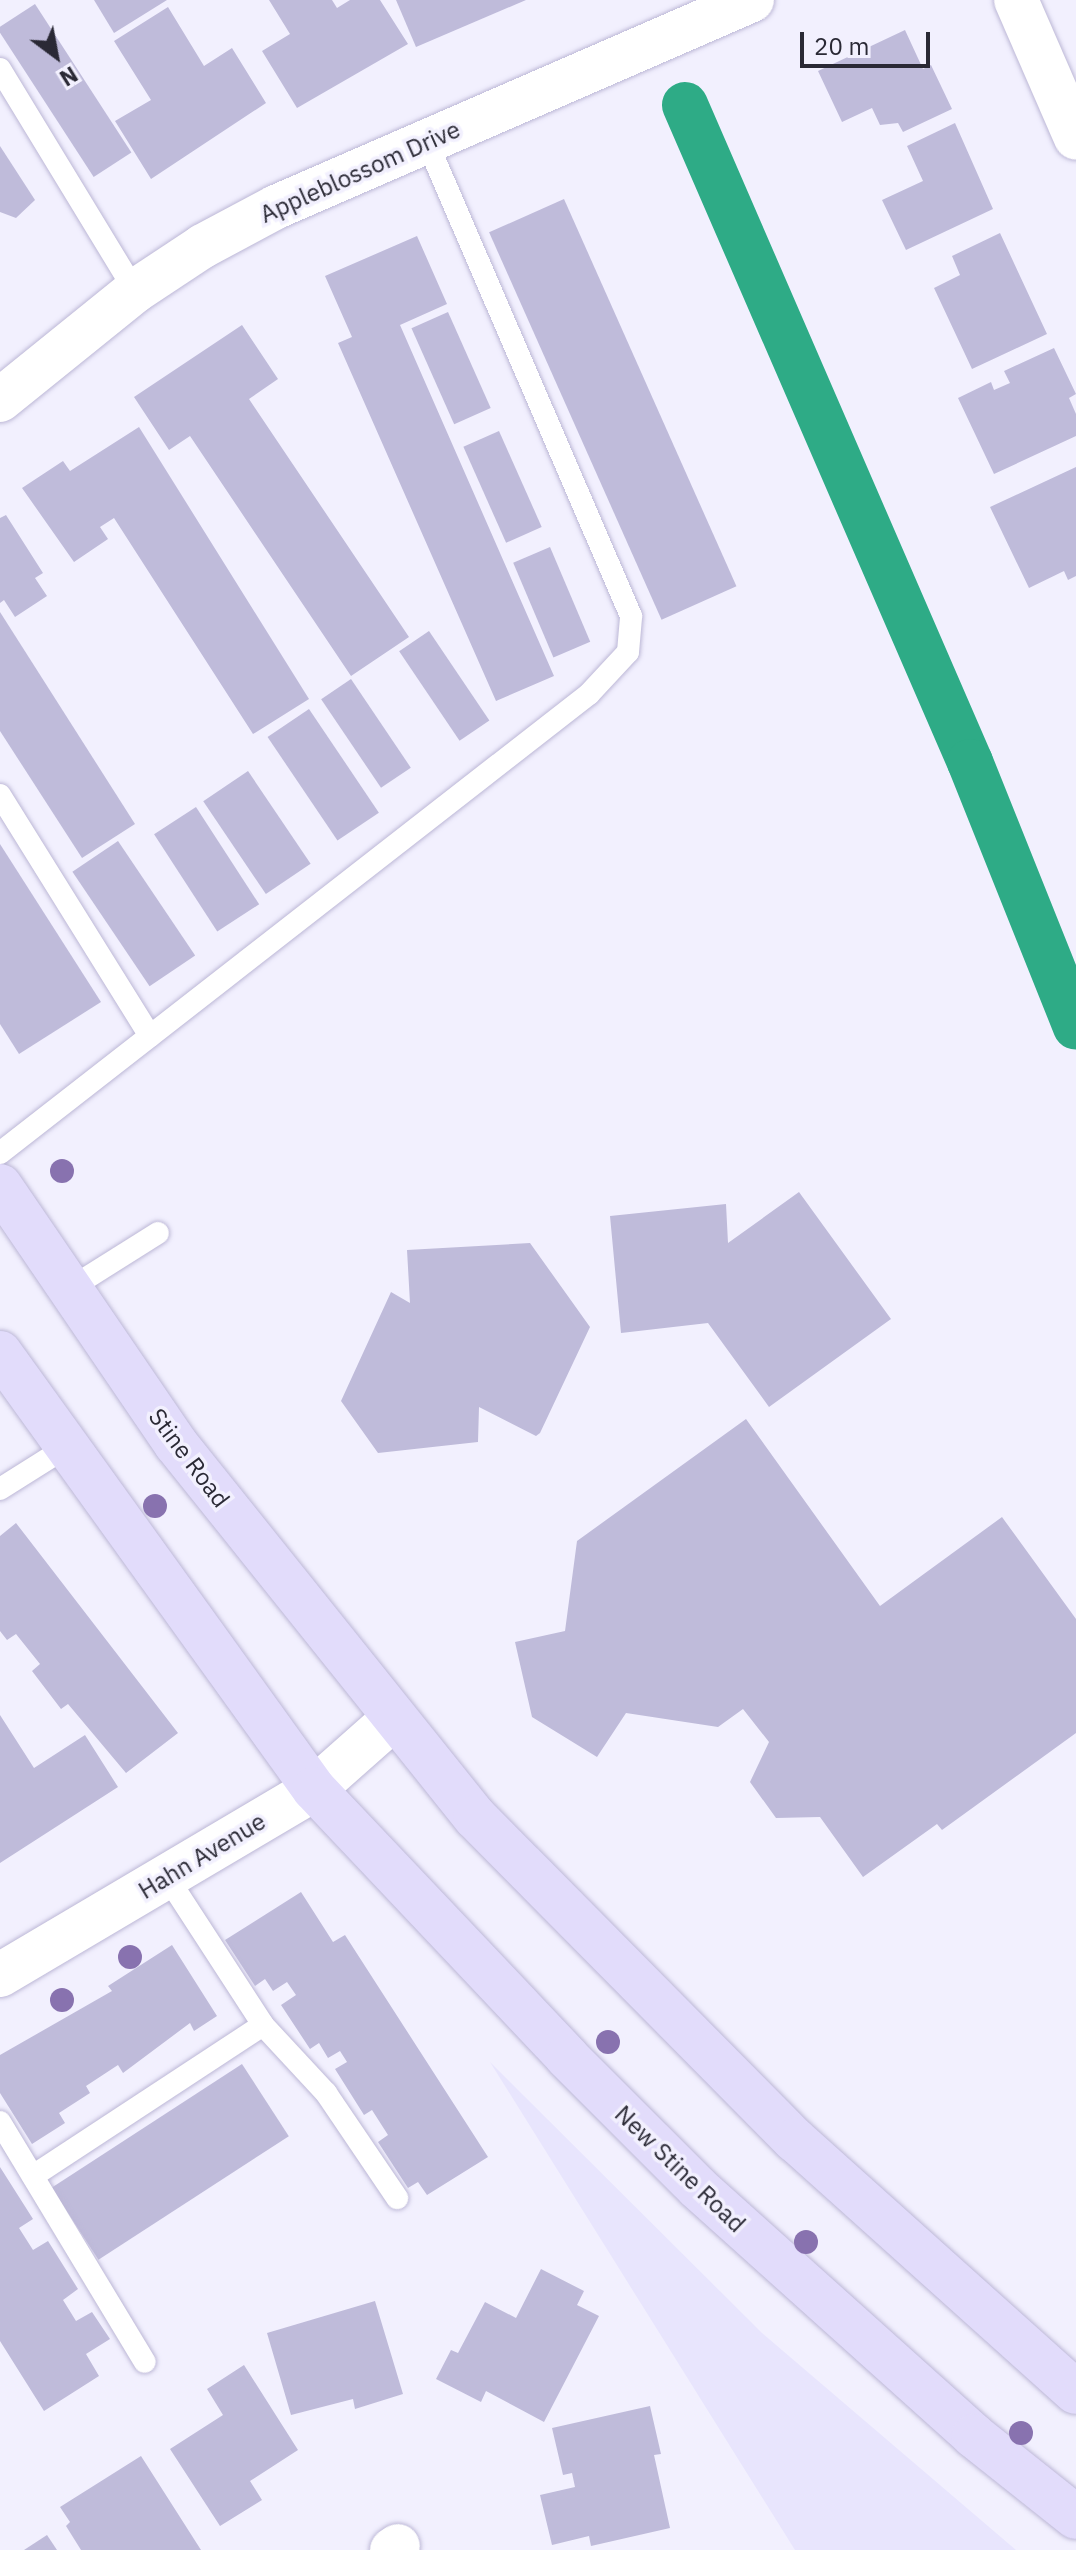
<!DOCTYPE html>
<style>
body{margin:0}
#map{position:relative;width:1076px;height:2550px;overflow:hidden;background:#f2f0fe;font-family:"IBM Plex Sans",sans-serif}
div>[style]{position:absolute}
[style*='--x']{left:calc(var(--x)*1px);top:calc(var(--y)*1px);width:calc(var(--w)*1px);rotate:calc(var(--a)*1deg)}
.built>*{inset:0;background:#e8e5fd}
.canal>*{height:46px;margin:-23px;padding:0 23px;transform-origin:23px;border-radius:23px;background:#2eab86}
.building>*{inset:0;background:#bfbbda;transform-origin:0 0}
.roads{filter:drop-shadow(0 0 2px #bcb7d6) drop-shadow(0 0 2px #bcb7d6)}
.service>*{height:22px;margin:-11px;padding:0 11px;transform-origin:11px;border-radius:11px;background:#fff}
.minor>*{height:44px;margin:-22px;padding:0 22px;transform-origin:22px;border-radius:22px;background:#fff}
.secondary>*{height:44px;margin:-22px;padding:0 22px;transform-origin:22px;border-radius:22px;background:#e2dcfb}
.trees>*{width:24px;height:24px;margin:-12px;border-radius:50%;background:#8872af}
span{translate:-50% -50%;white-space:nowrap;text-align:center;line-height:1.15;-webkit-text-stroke:7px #f2f0fe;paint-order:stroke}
.street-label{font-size:24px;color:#2a2935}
.north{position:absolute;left:16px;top:16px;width:80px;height:80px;-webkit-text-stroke:6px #f2f0fe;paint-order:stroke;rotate:148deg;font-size:22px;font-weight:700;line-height:32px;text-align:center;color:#2a2935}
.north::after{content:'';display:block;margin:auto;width:28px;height:36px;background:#2a2935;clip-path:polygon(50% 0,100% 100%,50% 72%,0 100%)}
.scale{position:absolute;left:800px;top:32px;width:130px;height:36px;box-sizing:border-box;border:4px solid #2a2935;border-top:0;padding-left:10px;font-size:24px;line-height:28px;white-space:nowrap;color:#2a2935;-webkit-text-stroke:6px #f2f0fe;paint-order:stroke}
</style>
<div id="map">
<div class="built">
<i style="clip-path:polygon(490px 2062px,762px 2333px,1016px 2550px,795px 2550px)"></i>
</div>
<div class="canal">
<i style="--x:685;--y:105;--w:716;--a:66.55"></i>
<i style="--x:970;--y:762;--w:285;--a:68.2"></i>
</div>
<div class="building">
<i style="clip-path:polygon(94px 0,167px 0,114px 33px)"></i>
<i style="clip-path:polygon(269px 0,332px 0,337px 8px,350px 0,380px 0,408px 44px,297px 108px,262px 51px,290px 34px)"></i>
<i style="clip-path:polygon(396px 0,526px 0,416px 47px)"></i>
<i style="left:35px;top:4px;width:177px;height:45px;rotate:57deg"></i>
<i style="clip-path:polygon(168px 7px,204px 66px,232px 48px,266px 103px,151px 179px,115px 121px,151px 100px,114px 41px)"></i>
<i style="clip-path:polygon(905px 30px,923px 69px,931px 65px,952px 109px,903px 132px,898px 123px,880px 125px,872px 108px,842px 122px,818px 71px)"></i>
<i style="clip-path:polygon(955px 123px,993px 209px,906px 250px,882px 200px,923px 181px,907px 146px)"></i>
<i style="clip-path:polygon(0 146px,35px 200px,16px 218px,0 212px)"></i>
<i style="left:564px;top:199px;width:424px;height:82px;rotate:66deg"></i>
<i style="clip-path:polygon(1000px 233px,1047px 334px,972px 369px,934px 288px,960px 275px,952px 256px)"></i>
<i style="clip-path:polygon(417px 236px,447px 304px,400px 325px,554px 676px,496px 701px,338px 343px,352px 337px,325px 276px)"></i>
<i style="left:448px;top:312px;width:105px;height:40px;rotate:66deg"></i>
<i style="clip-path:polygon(242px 325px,278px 379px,249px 399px,409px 637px,351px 676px,190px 436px,169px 450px,134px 397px)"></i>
<i style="clip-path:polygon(1054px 348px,1076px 394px,1069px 398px,1076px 414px,1076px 436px,994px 474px,958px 398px,991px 382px,994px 390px,1010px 383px,1004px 371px)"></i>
<i style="clip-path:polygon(139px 427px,309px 699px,253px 734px,114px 518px,100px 527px,108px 539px,74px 562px,22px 488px,63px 461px,70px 471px)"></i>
<i style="left:499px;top:431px;width:105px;height:39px;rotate:66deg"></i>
<i style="clip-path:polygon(1076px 467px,1076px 576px,1068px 580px,1064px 571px,1029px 588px,990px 507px)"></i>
<i style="clip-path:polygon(6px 515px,43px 573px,35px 578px,47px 596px,15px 617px,4px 600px,0 603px,0 518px)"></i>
<i style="left:550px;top:547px;width:103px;height:40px;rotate:67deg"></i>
<i style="clip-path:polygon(0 612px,135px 824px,82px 858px,0 731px)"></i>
<i style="left:429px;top:631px;width:108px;height:36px;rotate:56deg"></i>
<i style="left:351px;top:679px;width:107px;height:36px;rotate:56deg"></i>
<i style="left:309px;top:709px;width:125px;height:50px;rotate:56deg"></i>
<i style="left:248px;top:771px;width:112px;height:54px;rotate:56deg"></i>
<i style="left:196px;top:807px;width:116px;height:50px;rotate:57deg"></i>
<i style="left:118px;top:841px;width:138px;height:55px;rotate:56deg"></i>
<i style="clip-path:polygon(0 844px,101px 1002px,19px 1054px,0 1024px)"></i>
<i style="clip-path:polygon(799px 1192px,891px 1319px,769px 1407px,708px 1323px,621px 1333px,610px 1216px,726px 1204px,728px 1243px)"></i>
<i style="clip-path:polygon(530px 1243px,590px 1327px,540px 1433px,536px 1436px,479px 1407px,478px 1442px,378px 1453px,341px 1401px,391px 1292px,410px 1303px,407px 1250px)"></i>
<i style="clip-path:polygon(746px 1419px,880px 1606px,1002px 1517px,1076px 1619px,1076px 1733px,942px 1830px,937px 1824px,863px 1877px,820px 1817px,776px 1818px,750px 1782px,769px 1742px,743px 1709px,718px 1727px,626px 1713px,597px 1757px,532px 1717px,515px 1642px,565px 1631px,577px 1541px)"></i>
<i style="clip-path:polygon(16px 1523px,178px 1733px,126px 1773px,68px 1704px,61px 1709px,32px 1671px,40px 1664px,16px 1634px,7px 1640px,0 1631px,0 1536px)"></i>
<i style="clip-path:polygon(0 1715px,34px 1768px,85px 1735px,118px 1787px,0 1863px)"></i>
<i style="clip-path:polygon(301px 1892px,333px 1942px,345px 1935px,488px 2157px,427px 2195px,418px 2182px,408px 2188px,378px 2142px,388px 2135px,372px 2110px,364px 2115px,335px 2069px,347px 2062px,340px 2051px,328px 2058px,319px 2043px,310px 2049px,281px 2005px,296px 1995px,287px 1982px,273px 1991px,265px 1979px,255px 1986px,225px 1940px)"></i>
<i style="clip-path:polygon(172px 1945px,217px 2016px,194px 2031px,190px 2023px,123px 2073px,118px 2065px,86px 2086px,90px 2093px,59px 2113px,65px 2123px,32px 2144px,0 2093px,0 2055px,112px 1991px,108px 1986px)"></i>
<i style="left:242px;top:2064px;width:86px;height:227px;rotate:57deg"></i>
<i style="clip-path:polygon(0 2167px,33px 2219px,19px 2228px,33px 2250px,48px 2241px,78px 2289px,63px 2300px,76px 2321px,92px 2312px,110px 2339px,86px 2354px,99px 2376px,44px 2411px,0 2341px)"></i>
<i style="clip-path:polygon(541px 2269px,584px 2291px,577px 2305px,599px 2316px,544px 2422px,486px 2391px,481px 2402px,436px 2379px,451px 2350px,458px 2353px,485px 2302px,516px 2318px)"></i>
<i style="clip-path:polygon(375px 2301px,403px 2394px,355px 2409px,353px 2399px,291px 2415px,267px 2333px)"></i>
<i style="clip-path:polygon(244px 2365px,298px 2450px,250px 2481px,262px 2500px,220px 2526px,170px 2449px,223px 2415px,207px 2389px)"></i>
<i style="clip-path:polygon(650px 2406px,661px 2454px,654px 2455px,670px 2528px,591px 2546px,589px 2536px,552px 2545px,540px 2495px,575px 2487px,572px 2473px,563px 2475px,552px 2428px)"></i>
<i style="clip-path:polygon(141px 2456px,201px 2550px,81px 2550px,66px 2526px,70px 2522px,60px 2507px)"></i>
<i style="clip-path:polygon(47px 2535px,57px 2550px,24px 2550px)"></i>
</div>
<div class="roads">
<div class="service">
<i style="--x:0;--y:69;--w:260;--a:58.7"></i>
<i style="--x:0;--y:795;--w:284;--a:58.1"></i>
<i style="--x:0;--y:1153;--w:747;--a:-37.93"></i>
<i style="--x:589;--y:694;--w:57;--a:-47.1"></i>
<i style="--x:628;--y:652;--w:36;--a:-85"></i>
<i style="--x:631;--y:616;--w:516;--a:-113.29"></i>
<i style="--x:69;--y:1289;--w:105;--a:-32.2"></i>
<i style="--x:0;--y:1489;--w:77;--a:-32.2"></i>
<i style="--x:167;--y:1877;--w:176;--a:57"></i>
<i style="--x:263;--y:2025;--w:93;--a:47.2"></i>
<i style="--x:326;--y:2093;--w:127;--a:55.9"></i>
<i style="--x:0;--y:2122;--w:280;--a:58.9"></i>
<i style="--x:33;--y:2176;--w:275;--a:-33.3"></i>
</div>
<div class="minor">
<i style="--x:1016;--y:0;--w:150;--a:66.5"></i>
<i style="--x:0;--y:400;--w:174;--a:-38.9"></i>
<i style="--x:135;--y:291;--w:82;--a:-33.5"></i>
<i style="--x:203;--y:246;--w:83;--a:-28.1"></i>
<i style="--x:276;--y:207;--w:519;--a:-23.5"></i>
<i style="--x:0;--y:1975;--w:365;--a:-30.6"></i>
<i style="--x:314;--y:1789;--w:104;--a:-41.5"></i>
<i style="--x:392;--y:2550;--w:7;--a:-34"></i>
</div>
<div class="secondary">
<i style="--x:0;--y:1186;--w:312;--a:55.7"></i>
<i style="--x:176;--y:1444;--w:478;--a:51.3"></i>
<i style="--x:475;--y:1817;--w:455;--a:45.3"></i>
<i style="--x:795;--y:2140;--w:377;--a:41.9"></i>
<i style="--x:0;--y:1353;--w:537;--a:54.24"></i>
<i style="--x:314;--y:1789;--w:369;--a:46.6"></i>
<i style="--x:567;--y:2057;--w:185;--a:45"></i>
<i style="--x:698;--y:2188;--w:371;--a:41.9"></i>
<i style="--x:974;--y:2436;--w:130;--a:38.5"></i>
</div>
</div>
<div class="trees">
<i style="left:62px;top:1171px"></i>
<i style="left:155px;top:1506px"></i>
<i style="left:130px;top:1957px"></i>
<i style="left:62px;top:2000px"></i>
<i style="left:608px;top:2042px"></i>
<i style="left:806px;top:2242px"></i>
<i style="left:1021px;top:2433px"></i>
</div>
<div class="street-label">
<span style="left:360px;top:172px;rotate:-24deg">Appleblossom Drive</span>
<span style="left:189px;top:1458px;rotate:53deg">Stine Road</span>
<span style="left:202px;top:1856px;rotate:-31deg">Hahn Avenue</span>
<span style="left:680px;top:2169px;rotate:44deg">New Stine Road</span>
</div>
<div class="north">N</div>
<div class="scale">20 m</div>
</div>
